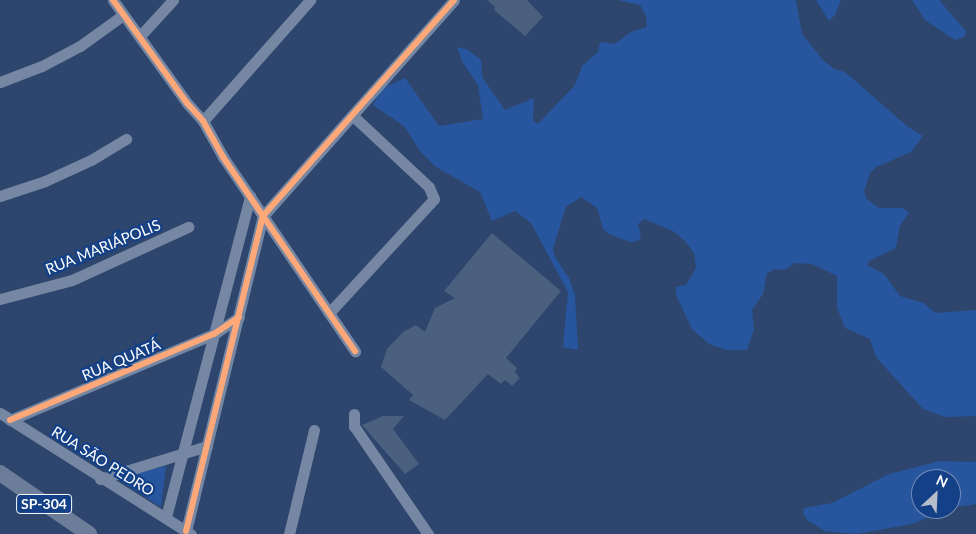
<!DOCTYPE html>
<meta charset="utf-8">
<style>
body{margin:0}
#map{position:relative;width:976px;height:534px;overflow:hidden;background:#2e466d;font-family:Lato,sans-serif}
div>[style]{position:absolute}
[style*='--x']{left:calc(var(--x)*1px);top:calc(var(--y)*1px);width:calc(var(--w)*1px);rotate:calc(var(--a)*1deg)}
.green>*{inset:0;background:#27569e}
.building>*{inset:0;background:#4b5f7e}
.minor>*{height:11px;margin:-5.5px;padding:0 5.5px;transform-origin:5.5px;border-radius:5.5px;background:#7587a3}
.highway>*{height:16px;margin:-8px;padding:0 8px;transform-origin:8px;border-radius:8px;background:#6c7d9a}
.cycleway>*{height:6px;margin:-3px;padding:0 3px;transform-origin:3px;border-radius:3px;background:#fea87a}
span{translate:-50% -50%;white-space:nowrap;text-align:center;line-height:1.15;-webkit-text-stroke:4.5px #144087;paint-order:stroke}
.shield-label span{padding:1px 4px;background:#144087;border:1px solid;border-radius:4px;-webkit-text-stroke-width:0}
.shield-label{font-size:14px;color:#fff;font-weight:700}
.street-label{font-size:15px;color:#fff}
.north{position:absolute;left:911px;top:469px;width:50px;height:50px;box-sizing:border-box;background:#144087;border:1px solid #728cb7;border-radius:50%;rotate:25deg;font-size:14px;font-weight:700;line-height:20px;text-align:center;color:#fff}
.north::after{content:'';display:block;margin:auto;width:18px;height:22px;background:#b6becc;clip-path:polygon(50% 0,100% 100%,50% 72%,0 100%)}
</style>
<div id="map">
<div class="green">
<i style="clip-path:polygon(618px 0,796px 0,802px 34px,823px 60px,834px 69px,845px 72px,908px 127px,923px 136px,911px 152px,876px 167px,870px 173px,864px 191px,866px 198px,879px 208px,903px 208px,909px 213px,900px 225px,896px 248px,869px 261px,867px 265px,884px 274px,900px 296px,924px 303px,935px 313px,976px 310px,976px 416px,945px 417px,923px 409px,876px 357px,870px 339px,845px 328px,837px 308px,837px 276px,812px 264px,795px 263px,784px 270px,775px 269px,767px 273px,763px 294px,752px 310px,754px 330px,747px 350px,727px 350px,709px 344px,692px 329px,676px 295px,676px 287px,686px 285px,696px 268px,694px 253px,685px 241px,673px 231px,644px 219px,638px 224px,641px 236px,638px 241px,630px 242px,609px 234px,603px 229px,597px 208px,581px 197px,566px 207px,553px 248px,555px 257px,569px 278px,575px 295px,578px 350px,563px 347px,568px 292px,531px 223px,515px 211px,492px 221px,480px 192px,436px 167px,420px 151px,404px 126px,373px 105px,381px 89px,405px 78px,439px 126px,483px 119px,478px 85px,463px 63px,457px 47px,468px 50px,481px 60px,482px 77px,505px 110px,534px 98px,533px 120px,538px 124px,575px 85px,582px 66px,598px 52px,600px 42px,615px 44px,631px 32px,647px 27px,646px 16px,640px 5px)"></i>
<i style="clip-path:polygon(816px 0,841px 0,835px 15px,829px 21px)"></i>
<i style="clip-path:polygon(912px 0,939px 0,966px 31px,964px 37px,955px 40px,925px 20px)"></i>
<i style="clip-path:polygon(940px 461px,976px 462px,976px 504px,951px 508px,951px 479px,921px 479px,921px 509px,950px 509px,912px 524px,856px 534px,825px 531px,807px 520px,803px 513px,804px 508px,832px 503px,889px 474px)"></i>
<i style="clip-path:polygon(166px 466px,161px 507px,116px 478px)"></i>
</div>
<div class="building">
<i style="clip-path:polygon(487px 0,527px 0,543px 17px,525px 36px,494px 10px,495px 7px)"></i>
<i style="clip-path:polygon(492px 233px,561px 291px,506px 358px,517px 368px,515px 372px,520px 378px,512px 386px,505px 380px,501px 384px,488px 374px,445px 420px,409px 400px,413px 395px,381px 367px,387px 349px,403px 332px,416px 325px,425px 332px,435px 308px,455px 298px,444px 291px)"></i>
<i style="clip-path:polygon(383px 416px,404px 416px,393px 429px,419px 464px,405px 474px,362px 425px)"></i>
</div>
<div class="minor">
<i style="--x:113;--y:0;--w:127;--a:54.3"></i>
<i style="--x:187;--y:103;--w:24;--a:48"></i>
<i style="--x:203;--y:121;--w:41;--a:60.9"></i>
<i style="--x:223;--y:157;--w:235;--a:55.8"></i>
<i style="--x:140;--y:36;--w:49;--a:-47.5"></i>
<i style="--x:0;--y:82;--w:45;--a:-20.9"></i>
<i style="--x:42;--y:66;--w:43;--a:-27.8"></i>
<i style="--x:80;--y:46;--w:53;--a:-35.8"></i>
<i style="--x:203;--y:121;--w:162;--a:-48.5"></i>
<i style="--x:0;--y:196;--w:47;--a:-18.4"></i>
<i style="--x:45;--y:181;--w:51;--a:-24.5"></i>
<i style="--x:91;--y:160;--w:41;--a:-31"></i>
<i style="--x:0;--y:299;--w:74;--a:-14.8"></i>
<i style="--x:72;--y:280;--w:128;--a:-24.6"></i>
<i style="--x:329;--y:313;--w:155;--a:-47.4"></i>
<i style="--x:434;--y:199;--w:13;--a:-113"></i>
<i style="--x:429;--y:187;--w:105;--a:-136.9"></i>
<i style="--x:0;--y:413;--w:226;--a:32.4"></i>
<i style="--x:354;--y:414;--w:12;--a:90"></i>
<i style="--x:354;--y:426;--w:131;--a:55.6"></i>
<i style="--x:10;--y:420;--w:221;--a:-22.9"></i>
<i style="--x:214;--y:334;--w:30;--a:-34"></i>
<i style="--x:100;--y:479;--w:112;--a:-17.1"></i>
<i style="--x:166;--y:517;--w:332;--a:-75.3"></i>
<i style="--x:186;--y:531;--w:324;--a:-76.3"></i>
<i style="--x:263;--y:216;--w:288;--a:-48.5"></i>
<i style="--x:289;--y:534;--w:107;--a:-76.5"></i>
</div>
<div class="highway">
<i style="--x:0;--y:473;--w:108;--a:34.4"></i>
</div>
<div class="cycleway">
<i style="--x:113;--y:0;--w:127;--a:54.3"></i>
<i style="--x:187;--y:103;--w:24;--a:48"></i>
<i style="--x:203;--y:121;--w:41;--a:60.9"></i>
<i style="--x:223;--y:157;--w:235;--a:55.8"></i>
<i style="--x:10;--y:420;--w:221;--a:-22.9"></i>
<i style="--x:214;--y:334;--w:30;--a:-34"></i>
<i style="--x:186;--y:531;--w:324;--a:-76.3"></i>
<i style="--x:263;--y:216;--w:288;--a:-48.5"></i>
</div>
<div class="shield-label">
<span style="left:44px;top:504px">SP-304</span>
</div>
<div class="street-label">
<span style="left:103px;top:247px;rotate:-22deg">RUA MARIÁPOLIS</span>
<span style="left:121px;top:360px;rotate:-23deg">RUA QUATÁ</span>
<span style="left:103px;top:461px;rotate:32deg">RUA SÃO PEDRO</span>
</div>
<div class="north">N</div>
</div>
